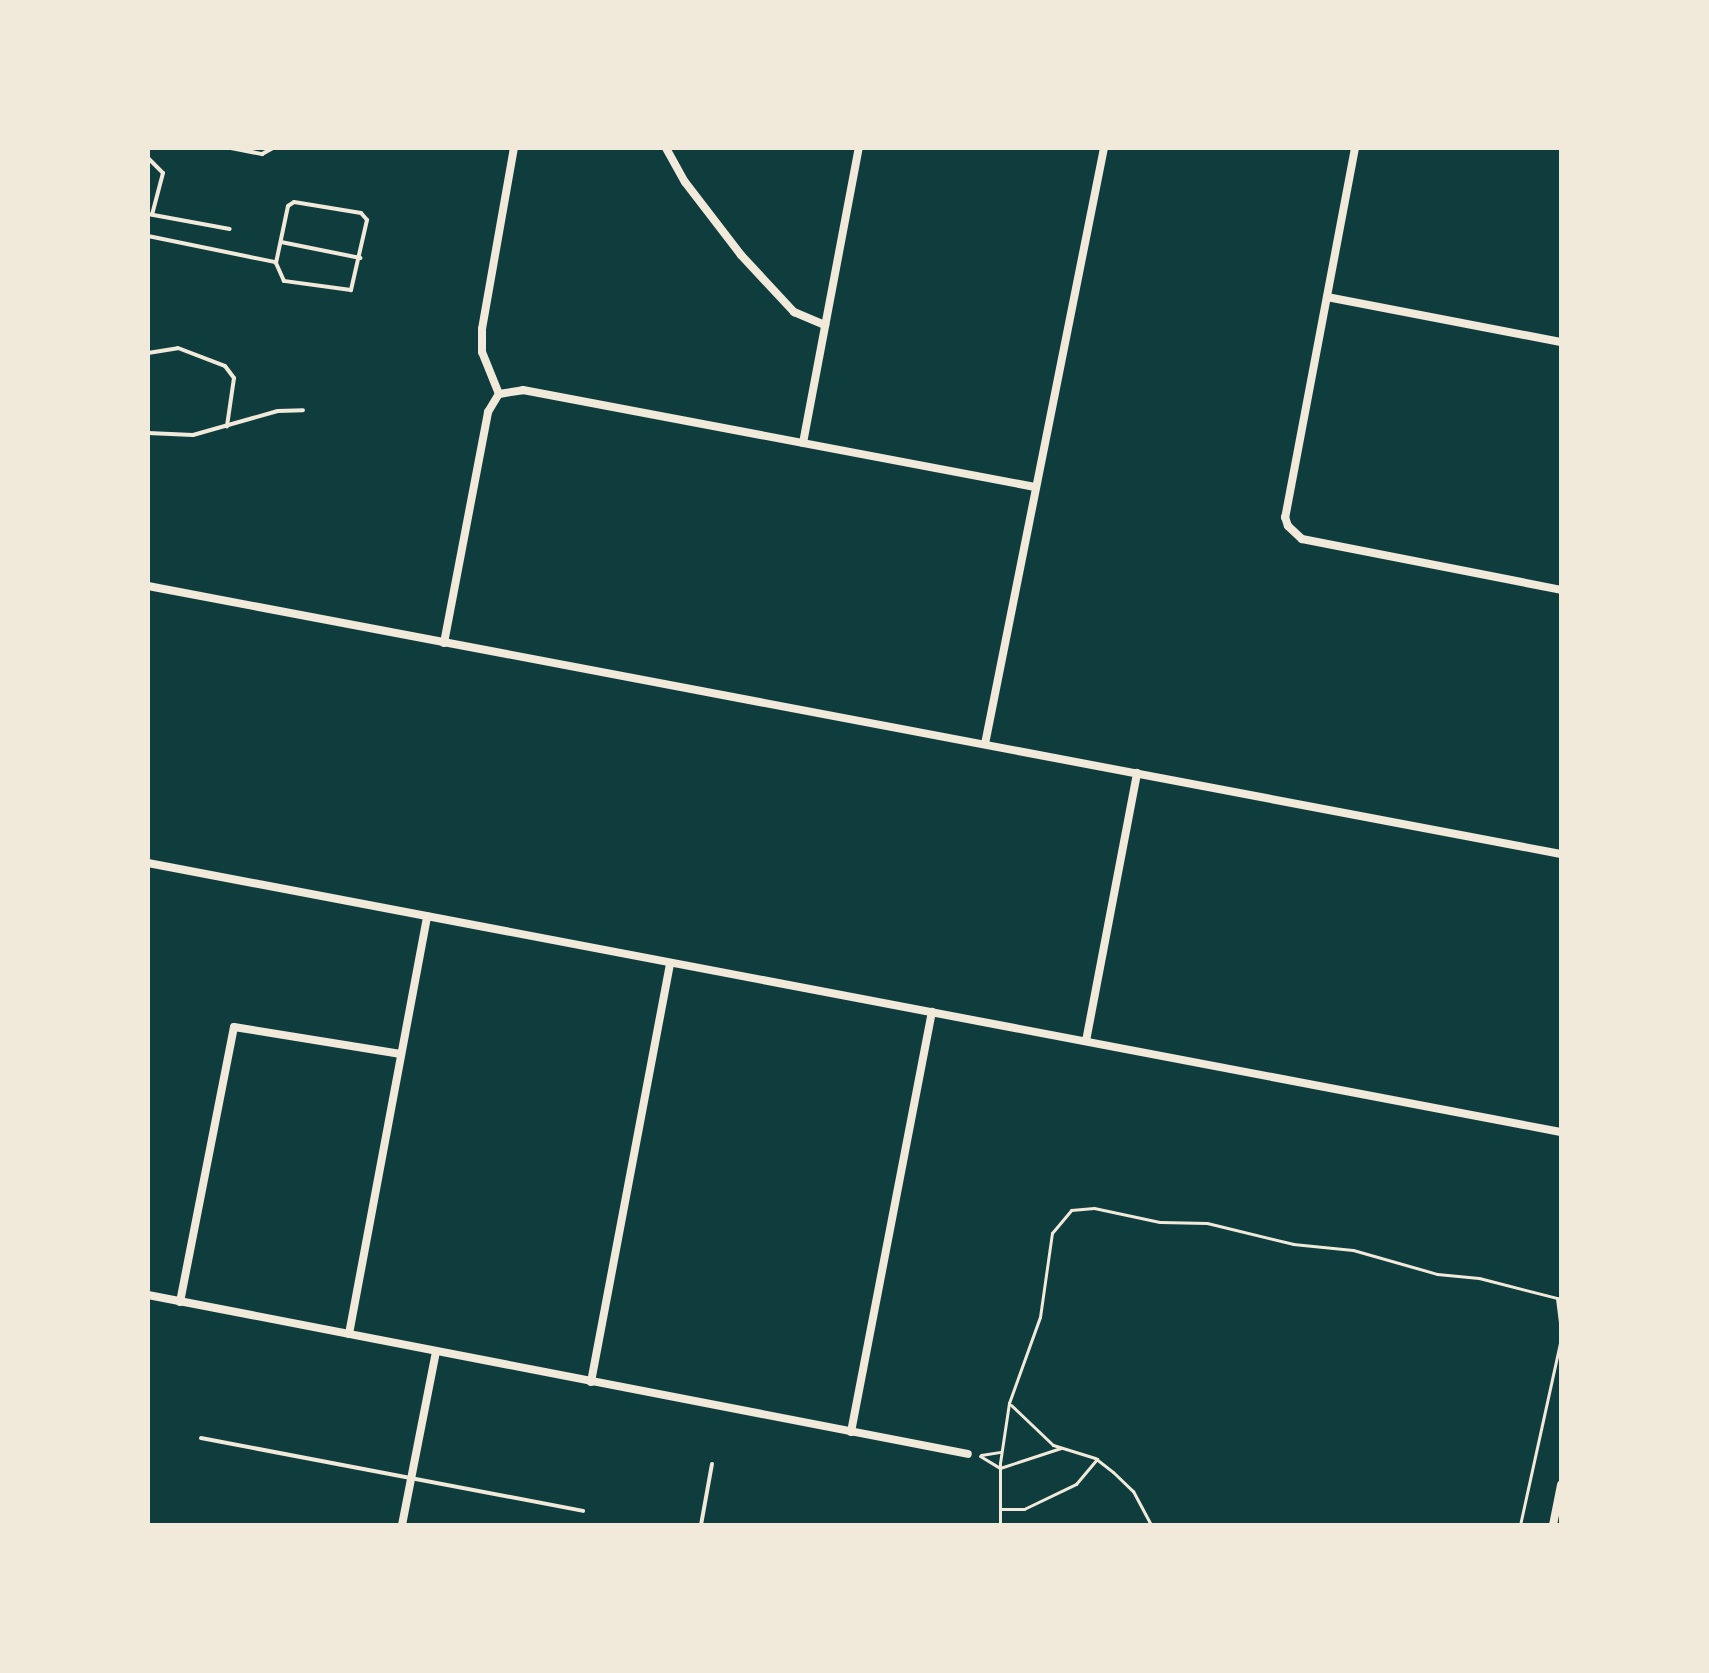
<!DOCTYPE html>
<style>
body{margin:0}
#map{position:relative;width:1709px;height:1673px;overflow:hidden;background:#0f3d3e;font-family:Lato,sans-serif}
div>[style]{position:absolute}
[style*='--x']{left:calc(var(--x)*1px);top:calc(var(--y)*1px);width:calc(var(--w)*1px);rotate:calc(var(--a)*1deg)}
.path>*{height:3px;margin:-1.5px;padding:0 1.5px;transform-origin:1.5px;border-radius:1.5px;background:#f1e9da}
.service>*{height:4px;margin:-2px;padding:0 2px;transform-origin:2px;border-radius:2px;background:#f1e9da}
.minor>*{height:8px;margin:-4px;padding:0 4px;transform-origin:4px;border-radius:4px;background:#f1e9da}
span{translate:-50% -50%;white-space:nowrap;text-align:center;line-height:1.15;-webkit-text-stroke:6px #f1e9da;paint-order:stroke}
.frame{position:absolute;inset:0;border:150px solid #f1e9da;pointer-events:none}
</style>
<div id="map">
<div class="path">
<i style="--x:1011;--y:1405;--w:58;--a:43.6"></i>
<i style="--x:1053;--y:1445;--w:44;--a:17.2"></i>
<i style="--x:1095;--y:1458;--w:23;--a:38"></i>
<i style="--x:1113;--y:1472;--w:28;--a:44"></i>
<i style="--x:1133;--y:1491;--w:38;--a:62"></i>
<i style="--x:981;--y:1455;--w:20;--a:-9"></i>
<i style="--x:980;--y:1456;--w:23;--a:31"></i>
<i style="--x:1000;--y:1468;--w:64;--a:-18.2"></i>
<i style="--x:1000;--y:1509;--w:24;--a:0"></i>
<i style="--x:1024;--y:1509;--w:58;--a:-25.7"></i>
<i style="--x:1076;--y:1484;--w:33;--a:-50"></i>
<i style="--x:1000;--y:1525;--w:62;--a:-90"></i>
<i style="--x:1000;--y:1463;--w:61;--a:-81.5"></i>
<i style="--x:1009;--y:1403;--w:91;--a:-70.2"></i>
<i style="--x:1040;--y:1317;--w:85;--a:-81.9"></i>
<i style="--x:1052;--y:1233;--w:30;--a:-50"></i>
<i style="--x:1071;--y:1210;--w:23;--a:-5"></i>
<i style="--x:1094;--y:1208;--w:67;--a:12"></i>
<i style="--x:1160;--y:1222;--w:47;--a:1.2"></i>
<i style="--x:1207;--y:1223;--w:89;--a:13.7"></i>
<i style="--x:1293;--y:1244;--w:60;--a:5.7"></i>
<i style="--x:1353;--y:1250;--w:87;--a:15.9"></i>
<i style="--x:1437;--y:1274;--w:42;--a:5.4"></i>
<i style="--x:1479;--y:1278;--w:81;--a:14.4"></i>
<i style="--x:1557;--y:1298;--w:34;--a:83"></i>
<i style="--x:1520;--y:1525;--w:190;--a:-77.6"></i>
</div>
<div class="service">
<i style="--x:231;--y:148;--w:32;--a:11"></i>
<i style="--x:262;--y:154;--w:13;--a:-29"></i>
<i style="--x:148;--y:158;--w:21;--a:45"></i>
<i style="--x:163;--y:173;--w:43;--a:104.7"></i>
<i style="--x:294;--y:202;--w:68;--a:9.3"></i>
<i style="--x:361;--y:213;--w:9;--a:49"></i>
<i style="--x:367;--y:220;--w:72;--a:102.9"></i>
<i style="--x:351;--y:290;--w:68;--a:-172.3"></i>
<i style="--x:284;--y:281;--w:20;--a:-114"></i>
<i style="--x:276;--y:263;--w:58;--a:-78.1"></i>
<i style="--x:288;--y:206;--w:7;--a:-34"></i>
<i style="--x:148;--y:214;--w:83;--a:10.4"></i>
<i style="--x:148;--y:236;--w:130;--a:11.6"></i>
<i style="--x:281;--y:242;--w:81;--a:11.4"></i>
<i style="--x:148;--y:353;--w:30;--a:-9"></i>
<i style="--x:178;--y:348;--w:50;--a:21"></i>
<i style="--x:225;--y:366;--w:15;--a:53"></i>
<i style="--x:234;--y:378;--w:49;--a:98.3"></i>
<i style="--x:148;--y:433;--w:45;--a:2.5"></i>
<i style="--x:193;--y:435;--w:88;--a:-15.8"></i>
<i style="--x:278;--y:411;--w:25;--a:-2"></i>
<i style="--x:201;--y:1438;--w:389;--a:10.8"></i>
<i style="--x:701;--y:1525;--w:62;--a:-79.8"></i>
</div>
<div class="minor">
<i style="--x:666;--y:148;--w:39;--a:61"></i>
<i style="--x:685;--y:182;--w:92;--a:52.5"></i>
<i style="--x:741;--y:255;--w:78;--a:47.1"></i>
<i style="--x:794;--y:312;--w:34;--a:23"></i>
<i style="--x:1355;--y:148;--w:376;--a:100.7"></i>
<i style="--x:1285;--y:517;--w:9;--a:72"></i>
<i style="--x:1288;--y:526;--w:19;--a:43"></i>
<i style="--x:1302;--y:539;--w:264;--a:11.1"></i>
<i style="--x:1327;--y:297;--w:238;--a:10.9"></i>
<i style="--x:499;--y:394;--w:24;--a:-9"></i>
<i style="--x:523;--y:390;--w:521;--a:10.73"></i>
<i style="--x:499;--y:394;--w:45;--a:-112"></i>
<i style="--x:482;--y:352;--w:23;--a:-90"></i>
<i style="--x:482;--y:329;--w:184;--a:-80"></i>
<i style="--x:803;--y:443;--w:300;--a:-79.3"></i>
<i style="--x:148;--y:586;--w:1438;--a:10.74"></i>
<i style="--x:444;--y:643;--w:235;--a:-79.2"></i>
<i style="--x:488;--y:412;--w:21;--a:-59"></i>
<i style="--x:985;--y:744;--w:608;--a:-78.71"></i>
<i style="--x:148;--y:863;--w:1438;--a:10.78"></i>
<i style="--x:1086;--y:1041;--w:273;--a:-79.2"></i>
<i style="--x:148;--y:1295;--w:835;--a:10.97"></i>
<i style="--x:180;--y:1302;--w:280;--a:-78.9"></i>
<i style="--x:234;--y:1027;--w:169;--a:9.2"></i>
<i style="--x:349;--y:1334;--w:425;--a:-79.4"></i>
<i style="--x:591;--y:1382;--w:426;--a:-79.3"></i>
<i style="--x:851;--y:1432;--w:428;--a:-79.1"></i>
<i style="--x:402;--y:1525;--w:177;--a:-78.9"></i>
<i style="--x:1553;--y:1525;--w:41;--a:-78.7"></i>
</div>
<div class="frame"></div>
</div>
